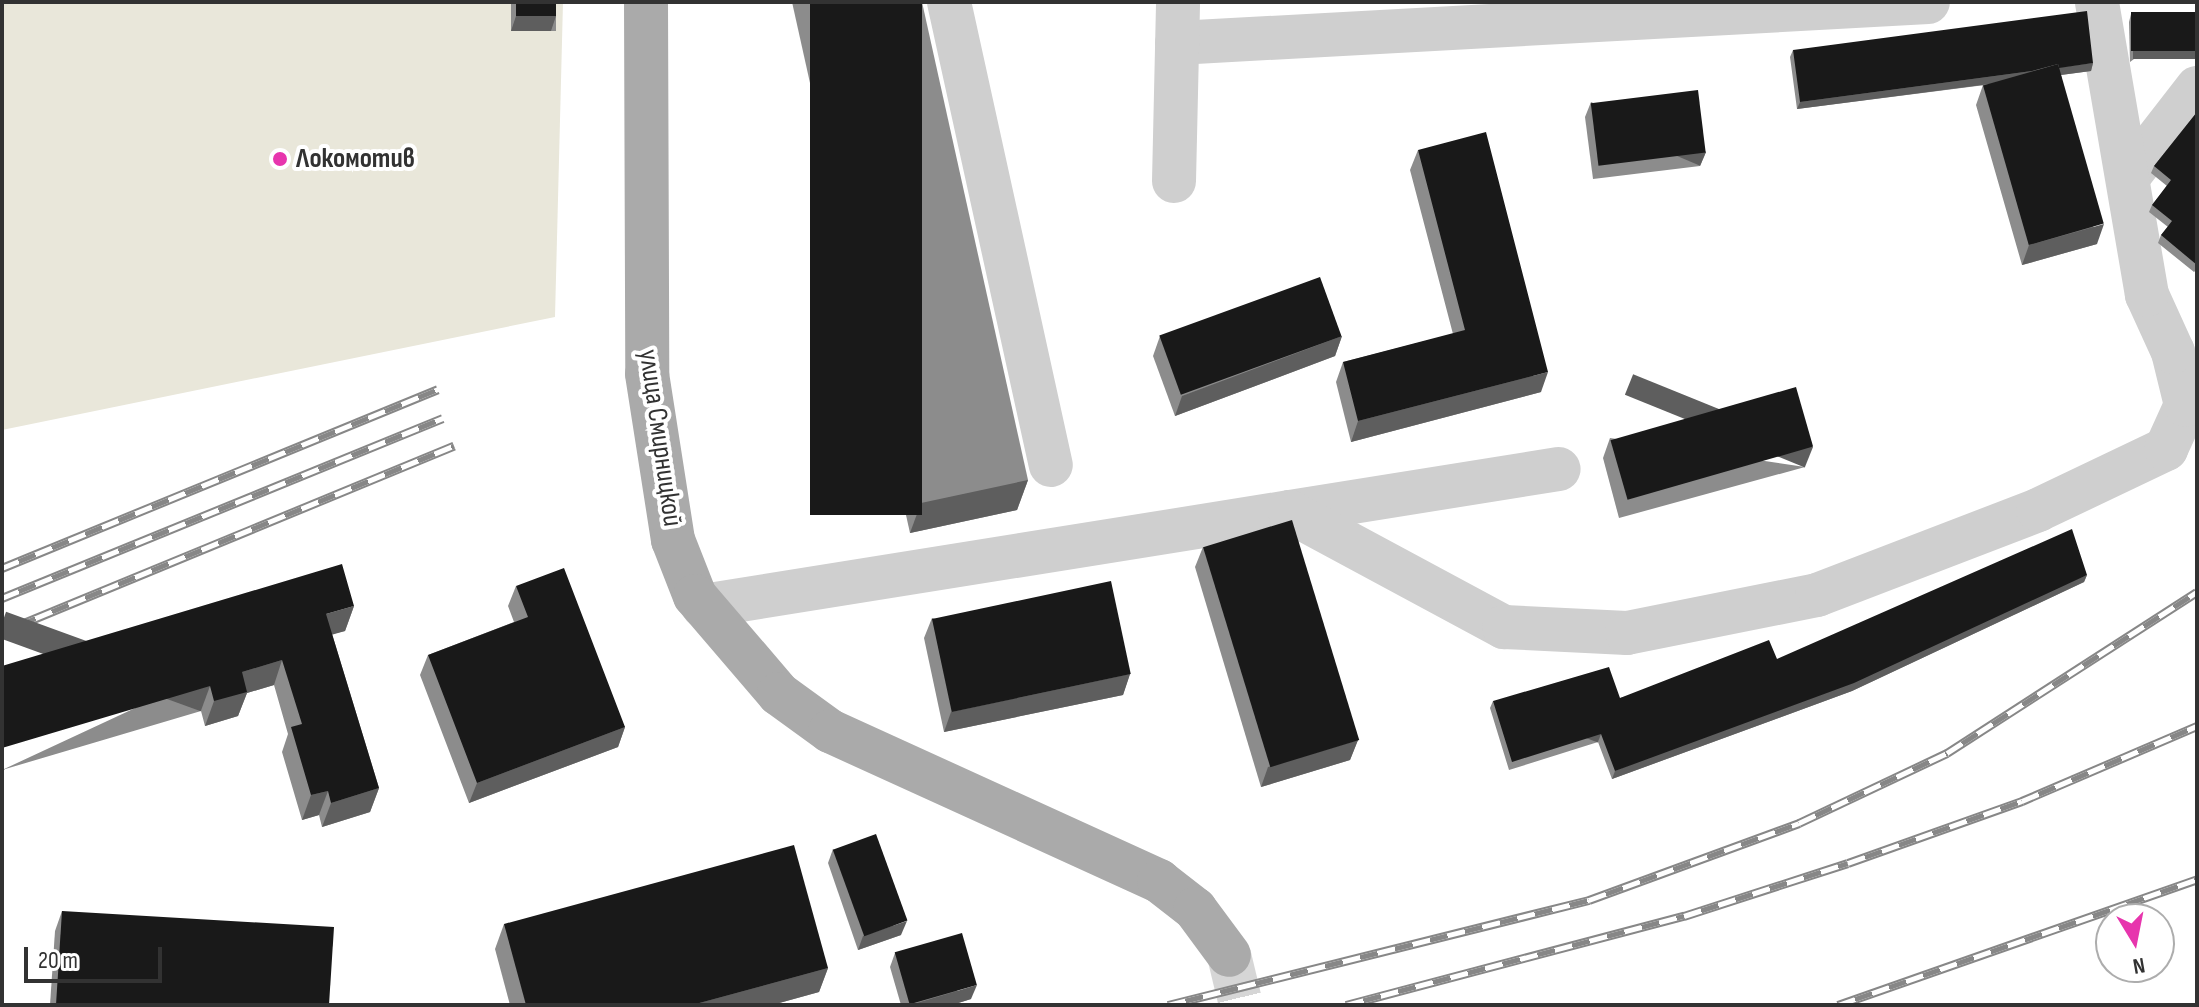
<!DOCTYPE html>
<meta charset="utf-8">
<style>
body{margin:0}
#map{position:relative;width:2199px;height:1007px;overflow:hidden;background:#fff;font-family:"Sofia Sans Condensed",sans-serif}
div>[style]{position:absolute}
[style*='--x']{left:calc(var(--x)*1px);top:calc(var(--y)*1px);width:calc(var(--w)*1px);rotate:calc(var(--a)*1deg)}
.green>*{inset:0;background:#e9e7da}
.major-tunnel>*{height:44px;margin-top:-22px;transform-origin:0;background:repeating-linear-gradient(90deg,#d6d6d6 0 44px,transparent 0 66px)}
.minor>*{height:44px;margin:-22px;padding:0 22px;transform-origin:22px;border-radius:22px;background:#cfcfcf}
.major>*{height:44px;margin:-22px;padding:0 22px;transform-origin:22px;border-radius:22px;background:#aaa}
.rail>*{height:9px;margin-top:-4.5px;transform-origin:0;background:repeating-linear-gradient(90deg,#fff 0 18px,#878787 0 36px);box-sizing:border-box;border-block:2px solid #878787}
.wall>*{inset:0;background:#8c8c8c;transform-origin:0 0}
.shaded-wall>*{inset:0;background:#5e5e5e;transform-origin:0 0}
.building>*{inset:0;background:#191919;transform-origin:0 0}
.dots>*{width:22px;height:22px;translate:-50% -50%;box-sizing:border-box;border:4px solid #fff;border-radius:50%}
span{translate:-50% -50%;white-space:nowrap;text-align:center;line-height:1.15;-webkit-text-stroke:8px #fff;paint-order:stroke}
.poi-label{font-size:28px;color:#323232;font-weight:700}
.left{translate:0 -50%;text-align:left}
.street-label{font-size:28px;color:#323232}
.frame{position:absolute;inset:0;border:4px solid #323232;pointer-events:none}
.north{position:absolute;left:2095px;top:903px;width:80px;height:80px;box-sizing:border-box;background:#fff;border:2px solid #adadad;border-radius:50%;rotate:170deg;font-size:22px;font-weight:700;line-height:32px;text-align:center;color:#323232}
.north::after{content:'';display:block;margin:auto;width:28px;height:36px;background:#e735ad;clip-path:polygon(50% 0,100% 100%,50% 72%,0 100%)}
.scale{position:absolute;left:24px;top:947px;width:138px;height:36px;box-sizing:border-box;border:4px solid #323232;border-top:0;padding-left:10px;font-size:24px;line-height:28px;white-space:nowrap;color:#323232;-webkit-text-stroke:6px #fff;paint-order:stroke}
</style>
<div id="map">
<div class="green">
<i style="clip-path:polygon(2px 2px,563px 2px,555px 317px,2px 430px)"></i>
</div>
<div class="major-tunnel">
<i style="--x:1229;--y:955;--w:51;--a:76.5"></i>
</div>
<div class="minor">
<i style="--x:949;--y:2;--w:474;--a:77.6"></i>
<i style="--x:1177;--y:43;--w:752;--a:-3.12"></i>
<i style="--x:2128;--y:177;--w:113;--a:-52.2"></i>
<i style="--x:1174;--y:181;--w:179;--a:-88.7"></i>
<i style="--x:1290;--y:512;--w:272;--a:-9.1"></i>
<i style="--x:703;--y:606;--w:594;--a:-9.1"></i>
<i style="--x:1290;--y:512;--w:243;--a:28.3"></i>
<i style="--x:1504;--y:627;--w:123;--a:2.8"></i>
<i style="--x:1627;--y:633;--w:194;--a:-11.3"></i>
<i style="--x:1817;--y:595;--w:237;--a:-21"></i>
<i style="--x:2038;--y:510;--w:142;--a:-25.5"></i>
<i style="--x:2166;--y:449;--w:48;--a:-65.6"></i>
<i style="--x:2186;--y:405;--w:55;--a:-103.8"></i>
<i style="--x:2173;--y:352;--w:63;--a:-114.5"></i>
<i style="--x:2147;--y:295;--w:297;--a:-99.7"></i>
</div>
<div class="major">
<i style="--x:646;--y:2;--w:372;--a:89.8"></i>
<i style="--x:647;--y:374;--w:168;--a:81.1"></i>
<i style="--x:673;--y:540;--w:60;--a:68.6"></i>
<i style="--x:695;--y:596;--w:129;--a:49.4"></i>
<i style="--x:779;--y:694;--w:63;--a:36"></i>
<i style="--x:830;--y:731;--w:362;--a:24.5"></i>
<i style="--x:1159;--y:881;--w:46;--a:37.9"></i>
<i style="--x:1195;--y:909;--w:57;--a:53.5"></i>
</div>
<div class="rail">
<i style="--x:2;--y:568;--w:471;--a:-22.3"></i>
<i style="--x:2;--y:598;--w:476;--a:-22.2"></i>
<i style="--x:2;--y:632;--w:489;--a:-22.4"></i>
<i style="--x:1168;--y:1005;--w:434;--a:-14"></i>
<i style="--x:1589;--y:900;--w:224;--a:-20.1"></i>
<i style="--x:1799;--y:823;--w:164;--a:-25.3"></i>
<i style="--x:1947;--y:753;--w:297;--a:-32.8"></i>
<i style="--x:1346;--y:1005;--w:350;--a:-14.8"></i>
<i style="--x:1684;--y:916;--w:172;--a:-17.9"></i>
<i style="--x:1848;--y:863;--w:185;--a:-19.6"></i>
<i style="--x:2022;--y:801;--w:190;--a:-23.2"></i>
<i style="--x:1838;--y:1005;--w:380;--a:-19.3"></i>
</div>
<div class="wall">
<i style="left:511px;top:2px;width:45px;height:29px"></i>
<i style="clip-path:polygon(792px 2px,922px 2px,1028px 480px,1017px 510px,910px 533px)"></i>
<i style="clip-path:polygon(2197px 12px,2130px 62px,2129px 22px,2131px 14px)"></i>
<i style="clip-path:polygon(1793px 50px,2093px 63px,2091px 71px,2061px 75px,2097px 244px,2022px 265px,1976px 105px,1983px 85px,1985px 85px,1797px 109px,1790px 57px)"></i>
<i style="clip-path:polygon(1591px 102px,1706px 152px,1700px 166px,1593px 179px,1585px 117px)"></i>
<i style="clip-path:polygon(2197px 112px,2197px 269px,2194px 272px,2158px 243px,2161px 235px,2168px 227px,2149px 212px,2152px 205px,2167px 186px,2151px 173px,2154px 166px)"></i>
<i style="clip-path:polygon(1418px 150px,1541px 392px,1351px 442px,1336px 382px,1343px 362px,1453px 334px,1410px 170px)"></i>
<i style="clip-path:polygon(1160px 336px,1342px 336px,1335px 356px,1175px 416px,1153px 356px)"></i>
<i style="clip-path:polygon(1610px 438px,1805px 467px,1619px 518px,1603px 458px)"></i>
<i style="clip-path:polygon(1203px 547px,1358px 740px,1350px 760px,1261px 787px,1195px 567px)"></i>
<i style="clip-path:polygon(2087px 575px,2084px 582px,1852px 691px,1612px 779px,1598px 742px,1509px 770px,1490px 708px,1493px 701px,1620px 698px,1777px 659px)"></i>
<i style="clip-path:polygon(516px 586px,625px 727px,618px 747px,469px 803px,420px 675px,428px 655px,514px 622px,508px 606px)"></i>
<i style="clip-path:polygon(354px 606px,345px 631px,332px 634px,379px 788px,370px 812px,322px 827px,319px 815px,302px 820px,282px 752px,288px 734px,274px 685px,247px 693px,238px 716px,205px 726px,201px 711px,2px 770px)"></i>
<i style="clip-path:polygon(932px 618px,1130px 674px,1123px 695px,944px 732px,924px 638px)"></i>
<i style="clip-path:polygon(833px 849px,901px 935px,858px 950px,828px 863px)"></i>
<i style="clip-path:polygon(62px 911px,329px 1005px,50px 1005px,55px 931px)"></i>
<i style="clip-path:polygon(504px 924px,828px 968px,819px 992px,772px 1005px,510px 1005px,495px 949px)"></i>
<i style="clip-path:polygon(895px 953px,971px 999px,952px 1005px,901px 1005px,890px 967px)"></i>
</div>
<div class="shaded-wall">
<i style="clip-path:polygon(1263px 2px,1876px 2px,1875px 3px)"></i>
<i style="clip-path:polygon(516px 16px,556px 16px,551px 31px,511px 31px)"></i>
<i style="left:2197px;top:51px;width:8px;height:64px;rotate:90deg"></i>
<i style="clip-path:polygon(2093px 63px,2091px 71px,1797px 109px,1800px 102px)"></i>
<i style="left:1706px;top:152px;width:15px;height:109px;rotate:113deg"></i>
<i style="clip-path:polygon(2104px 224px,2097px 244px,2022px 265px,2029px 245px)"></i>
<i style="clip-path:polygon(1342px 336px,1335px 356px,1175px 416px,1182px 396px)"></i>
<i style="clip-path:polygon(1548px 372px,1541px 392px,1351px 442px,1358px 421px)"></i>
<i style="left:1813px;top:447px;width:22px;height:194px;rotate:112deg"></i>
<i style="clip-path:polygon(1028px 480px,1017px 510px,910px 533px,921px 503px)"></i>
<i style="clip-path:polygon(2087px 575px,2084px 582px,1852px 691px,1612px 779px,1615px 771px)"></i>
<i style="clip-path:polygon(354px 606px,345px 631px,317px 639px,326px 614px)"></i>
<i style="clip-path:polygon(282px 660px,274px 685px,247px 693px,238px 716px,205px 726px,214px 701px,242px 672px)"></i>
<i style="clip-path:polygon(1130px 674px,1123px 695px,944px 732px,951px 712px)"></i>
<i style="left:210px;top:686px;width:27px;height:217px;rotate:110deg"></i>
<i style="clip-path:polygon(625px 727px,618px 747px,469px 803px,477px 783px)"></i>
<i style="left:1601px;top:734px;width:9px;height:93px;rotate:111deg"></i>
<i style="clip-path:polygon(1358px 740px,1350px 760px,1261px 787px,1268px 767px)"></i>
<i style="clip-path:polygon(379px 788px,370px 812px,322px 827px,331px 803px)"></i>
<i style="clip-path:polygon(328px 791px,319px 815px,302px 820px,311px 795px)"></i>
<i style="clip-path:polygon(907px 921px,901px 935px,858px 950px,863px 936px)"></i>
<i style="clip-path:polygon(828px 968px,819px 992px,772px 1005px,692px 1005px)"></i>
<i style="clip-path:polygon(977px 985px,971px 999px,952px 1005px,910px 1005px)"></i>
</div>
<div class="building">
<i style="left:516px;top:2px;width:40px;height:14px"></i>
<i style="left:810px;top:2px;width:112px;height:513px"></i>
<i style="clip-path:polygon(2087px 11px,2093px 63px,2059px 68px,2058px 64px,2032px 71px,1800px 102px,1793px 50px)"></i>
<i style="left:2197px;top:12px;width:39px;height:66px;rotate:90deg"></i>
<i style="left:2058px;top:64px;width:166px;height:78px;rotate:74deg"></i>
<i style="left:1698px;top:90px;width:63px;height:108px;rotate:83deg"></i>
<i style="clip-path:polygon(2197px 112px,2197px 265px,2161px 235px,2172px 221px,2152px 205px,2171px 180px,2154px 166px)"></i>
<i style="clip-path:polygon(1486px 132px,1548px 372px,1358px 421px,1343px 362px,1465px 330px,1418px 150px)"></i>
<i style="left:1320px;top:277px;width:63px;height:171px;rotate:70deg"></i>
<i style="left:1796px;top:387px;width:62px;height:193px;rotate:74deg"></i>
<i style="left:1292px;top:520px;width:230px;height:93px;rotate:73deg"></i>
<i style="clip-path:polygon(2072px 529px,2087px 575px,1854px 683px,1615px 771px,1601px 734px,1512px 762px,1493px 701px,1609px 667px,1620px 698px,1769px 640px,1777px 659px)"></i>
<i style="clip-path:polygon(342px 564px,354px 606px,326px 614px,379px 788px,331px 803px,328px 791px,311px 795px,291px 727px,302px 724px,282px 660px,242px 672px,247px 692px,214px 701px,210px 686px,2px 748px,2px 666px)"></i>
<i style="clip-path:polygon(564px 568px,625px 727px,477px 783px,428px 655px,528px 617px,516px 586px)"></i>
<i style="left:1111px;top:581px;width:95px;height:183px;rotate:78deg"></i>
<i style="left:876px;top:834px;width:92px;height:46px;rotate:70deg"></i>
<i style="clip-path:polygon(794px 845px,828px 968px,692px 1005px,526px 1005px,504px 924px)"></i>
<i style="clip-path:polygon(62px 911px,334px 927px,329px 1005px,56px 1005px)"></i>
<i style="left:962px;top:933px;width:54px;height:70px;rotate:74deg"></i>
</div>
<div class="dots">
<i style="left:280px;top:159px;background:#e735ad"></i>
</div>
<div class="poi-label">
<span class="left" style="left:296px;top:159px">Локомотив</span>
</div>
<div class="street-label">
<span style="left:660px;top:438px;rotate:82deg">улица Смирницкой</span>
</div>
<div class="frame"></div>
<div class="north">N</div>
<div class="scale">20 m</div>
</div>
